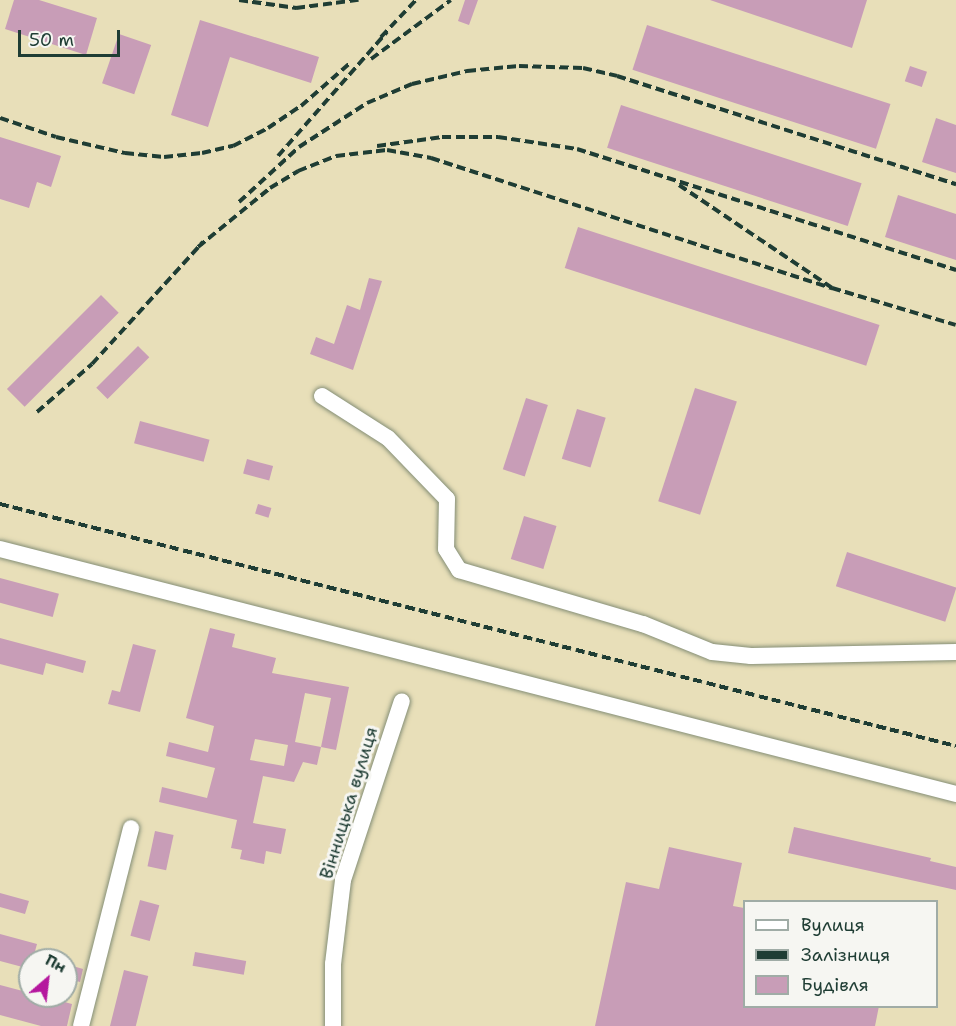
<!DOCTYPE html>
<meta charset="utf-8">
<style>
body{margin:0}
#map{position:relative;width:956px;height:1026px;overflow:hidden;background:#e8dfb9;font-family:"Shantell Sans",sans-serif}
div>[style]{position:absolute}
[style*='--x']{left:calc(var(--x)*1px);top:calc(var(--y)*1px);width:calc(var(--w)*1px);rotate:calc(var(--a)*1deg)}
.building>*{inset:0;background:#c89db7;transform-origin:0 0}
.roads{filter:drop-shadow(0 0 2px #848e76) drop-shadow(0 0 2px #848e76)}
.minor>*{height:16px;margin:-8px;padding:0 8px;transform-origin:8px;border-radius:8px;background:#fff}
.rail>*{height:4px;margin-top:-2px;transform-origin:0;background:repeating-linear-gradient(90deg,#1f3d34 0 9px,transparent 0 13.5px)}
span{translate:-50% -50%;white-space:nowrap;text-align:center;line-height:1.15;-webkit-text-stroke:6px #f6f6f2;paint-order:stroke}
.street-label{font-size:18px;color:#1f3d34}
.legend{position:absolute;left:743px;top:900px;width:195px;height:108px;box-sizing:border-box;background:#f6f6f2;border:2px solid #a0aca6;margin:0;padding:8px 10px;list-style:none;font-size:18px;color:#1f3d34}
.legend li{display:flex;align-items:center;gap:12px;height:30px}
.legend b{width:30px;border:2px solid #a0aca6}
.north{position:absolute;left:18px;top:948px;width:60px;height:60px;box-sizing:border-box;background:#f6f6f2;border:2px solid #a0aca6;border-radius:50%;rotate:28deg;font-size:16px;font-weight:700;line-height:24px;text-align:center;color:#1f3d34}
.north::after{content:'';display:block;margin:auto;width:21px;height:27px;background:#b5179e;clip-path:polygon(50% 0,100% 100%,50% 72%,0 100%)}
.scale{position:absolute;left:18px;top:30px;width:102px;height:27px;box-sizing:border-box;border:3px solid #1f3d34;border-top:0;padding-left:8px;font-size:18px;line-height:21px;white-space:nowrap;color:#1f3d34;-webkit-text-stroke:4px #f6f6f2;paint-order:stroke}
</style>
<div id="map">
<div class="building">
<i style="clip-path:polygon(14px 0,39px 0,97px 18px,86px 55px,5px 29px)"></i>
<i style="clip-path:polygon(465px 0,478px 0,469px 25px,458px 21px)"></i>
<i style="clip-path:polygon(710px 0,867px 0,852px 48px)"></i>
<i style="clip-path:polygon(200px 20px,319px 57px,311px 83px,230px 57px,208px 127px,171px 115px)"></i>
<i style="left:647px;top:25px;width:256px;height:47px;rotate:18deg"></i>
<i style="left:119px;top:34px;width:34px;height:52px;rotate:19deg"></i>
<i style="left:910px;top:66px;width:18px;height:16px;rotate:19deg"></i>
<i style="left:621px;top:105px;width:253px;height:45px;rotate:18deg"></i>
<i style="clip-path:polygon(936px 118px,956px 125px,956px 173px,922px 162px)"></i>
<i style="clip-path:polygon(0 137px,61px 156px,51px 187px,37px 182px,29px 208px,0 199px)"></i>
<i style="clip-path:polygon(898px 195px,956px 214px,956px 260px,885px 237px)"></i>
<i style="left:578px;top:227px;width:317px;height:43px;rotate:18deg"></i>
<i style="clip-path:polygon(369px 278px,382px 281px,353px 370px,310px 354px,316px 337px,334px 344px,347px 305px,360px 310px)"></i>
<i style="left:101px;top:295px;width:25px;height:133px;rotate:45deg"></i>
<i style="left:138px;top:346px;width:16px;height:59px;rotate:45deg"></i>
<i style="left:695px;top:388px;width:44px;height:119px;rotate:18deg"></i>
<i style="left:526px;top:398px;width:23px;height:75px;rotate:18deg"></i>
<i style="left:577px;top:409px;width:30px;height:52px;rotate:17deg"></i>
<i style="left:140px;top:421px;width:72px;height:23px;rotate:15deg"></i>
<i style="left:247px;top:459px;width:27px;height:15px;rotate:15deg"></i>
<i style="left:258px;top:504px;width:14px;height:10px;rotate:17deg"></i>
<i style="left:524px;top:516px;width:34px;height:45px;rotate:17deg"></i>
<i style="left:847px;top:552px;width:115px;height:36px;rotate:18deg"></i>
<i style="left:0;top:578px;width:61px;height:24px;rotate:15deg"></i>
<i style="clip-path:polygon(evenodd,210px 628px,235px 634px,232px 647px,276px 658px,272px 673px,349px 687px,336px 750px,321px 747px,317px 765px,303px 762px,294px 782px,263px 776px,253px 823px,286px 829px,281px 854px,266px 851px,264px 864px,240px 859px,242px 850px,231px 848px,237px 820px,159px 802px,162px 787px,207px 798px,215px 768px,166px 756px,169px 742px,208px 752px,214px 726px,186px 718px,210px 628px,305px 693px,331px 698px,321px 747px,295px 742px,305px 693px,210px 628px,255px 739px,288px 745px,284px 766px,250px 760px,255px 739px)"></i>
<i style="clip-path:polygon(0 638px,86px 661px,83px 673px,46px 663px,43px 675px,0 664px)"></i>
<i style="clip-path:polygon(133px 644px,156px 650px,140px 712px,108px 704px,112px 690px,120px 692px)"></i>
<i style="clip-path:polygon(794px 827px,931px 858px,930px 861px,956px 867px,956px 890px,788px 853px)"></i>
<i style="left:155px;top:831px;width:19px;height:36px;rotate:12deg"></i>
<i style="clip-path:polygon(669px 847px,742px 863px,733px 906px,744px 908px,744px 1006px,879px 1006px,875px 1026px,595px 1026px,626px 882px,659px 889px)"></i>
<i style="clip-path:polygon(0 893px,29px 901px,25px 914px,0 907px)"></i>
<i style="left:140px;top:900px;width:20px;height:37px;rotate:15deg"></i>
<i style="clip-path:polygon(0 934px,37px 944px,30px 969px,0 961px)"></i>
<i style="left:195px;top:952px;width:52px;height:14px;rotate:10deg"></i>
<i style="clip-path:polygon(66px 964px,83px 969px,80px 982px,66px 978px)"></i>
<i style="left:124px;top:970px;width:25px;height:58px;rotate:14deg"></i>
<i style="clip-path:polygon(0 985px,72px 1004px,67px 1026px,41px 1026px,0 1015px)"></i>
</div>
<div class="roads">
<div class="minor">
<i style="--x:322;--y:396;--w:78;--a:32.5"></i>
<i style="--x:388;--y:438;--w:85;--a:46"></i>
<i style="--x:447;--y:499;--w:50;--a:91.1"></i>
<i style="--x:446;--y:549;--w:25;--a:58"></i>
<i style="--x:459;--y:570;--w:192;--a:16.4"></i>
<i style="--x:643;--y:624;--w:74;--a:22.1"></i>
<i style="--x:712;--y:652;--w:39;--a:6"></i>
<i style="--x:751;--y:656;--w:205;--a:-1.1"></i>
<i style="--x:0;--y:549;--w:987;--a:14.37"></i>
<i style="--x:81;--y:1026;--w:204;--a:-75.8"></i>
<i style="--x:333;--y:1026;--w:62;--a:-90"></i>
<i style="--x:333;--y:964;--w:85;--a:-83.2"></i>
<i style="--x:343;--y:880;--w:188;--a:-71.8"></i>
</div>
</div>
<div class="rail">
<i style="--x:239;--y:0;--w:58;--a:8"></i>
<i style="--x:296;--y:8;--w:63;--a:-7.4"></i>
<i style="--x:381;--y:37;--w:51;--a:-46.6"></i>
<i style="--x:371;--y:59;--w:99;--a:-36.4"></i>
<i style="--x:0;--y:118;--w:59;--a:18.7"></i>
<i style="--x:56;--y:137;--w:71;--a:13.1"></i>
<i style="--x:125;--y:153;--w:39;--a:6"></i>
<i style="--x:164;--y:157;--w:38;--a:-6"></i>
<i style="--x:202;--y:153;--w:32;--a:-13"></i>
<i style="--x:233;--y:146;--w:39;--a:-27"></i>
<i style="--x:268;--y:128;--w:40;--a:-34"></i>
<i style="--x:301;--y:106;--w:64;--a:-41.2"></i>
<i style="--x:377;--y:146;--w:66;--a:-7.9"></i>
<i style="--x:442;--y:137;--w:56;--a:0"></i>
<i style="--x:498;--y:137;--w:80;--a:8.6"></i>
<i style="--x:577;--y:149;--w:398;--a:17.7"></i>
<i style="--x:278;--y:156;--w:165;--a:-48.7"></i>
<i style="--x:679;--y:185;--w:184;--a:33.9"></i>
<i style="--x:832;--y:288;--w:129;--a:16.6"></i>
<i style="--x:239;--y:202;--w:81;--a:-42.5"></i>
<i style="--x:299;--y:147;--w:81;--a:-32.9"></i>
<i style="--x:367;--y:103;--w:49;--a:-22.9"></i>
<i style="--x:412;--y:84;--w:57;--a:-13.3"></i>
<i style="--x:467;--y:71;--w:52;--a:-5.5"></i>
<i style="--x:519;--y:66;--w:64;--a:1.8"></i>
<i style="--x:583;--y:68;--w:35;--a:13"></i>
<i style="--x:617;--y:76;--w:356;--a:17.7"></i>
<i style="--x:198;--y:247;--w:93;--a:-39.3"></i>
<i style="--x:270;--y:188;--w:33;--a:-31"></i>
<i style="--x:298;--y:171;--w:41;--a:-21.5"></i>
<i style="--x:336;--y:156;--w:51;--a:-6.7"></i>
<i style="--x:387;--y:150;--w:45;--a:10.3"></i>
<i style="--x:431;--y:158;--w:422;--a:18"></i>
<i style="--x:37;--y:412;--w:73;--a:-41.1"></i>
<i style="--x:92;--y:364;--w:165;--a:-47.7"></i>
<i style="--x:0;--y:504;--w:986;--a:14.21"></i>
</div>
<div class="street-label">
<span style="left:349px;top:803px;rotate:-73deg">Вінницька вулиця</span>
</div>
<ul class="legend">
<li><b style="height:8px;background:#fff"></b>Вулиця</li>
<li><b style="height:8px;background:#1f3d34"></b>Залізниця</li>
<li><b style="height:16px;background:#c89db7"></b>Будівля</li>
</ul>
<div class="north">Пн</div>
<div class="scale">50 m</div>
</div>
